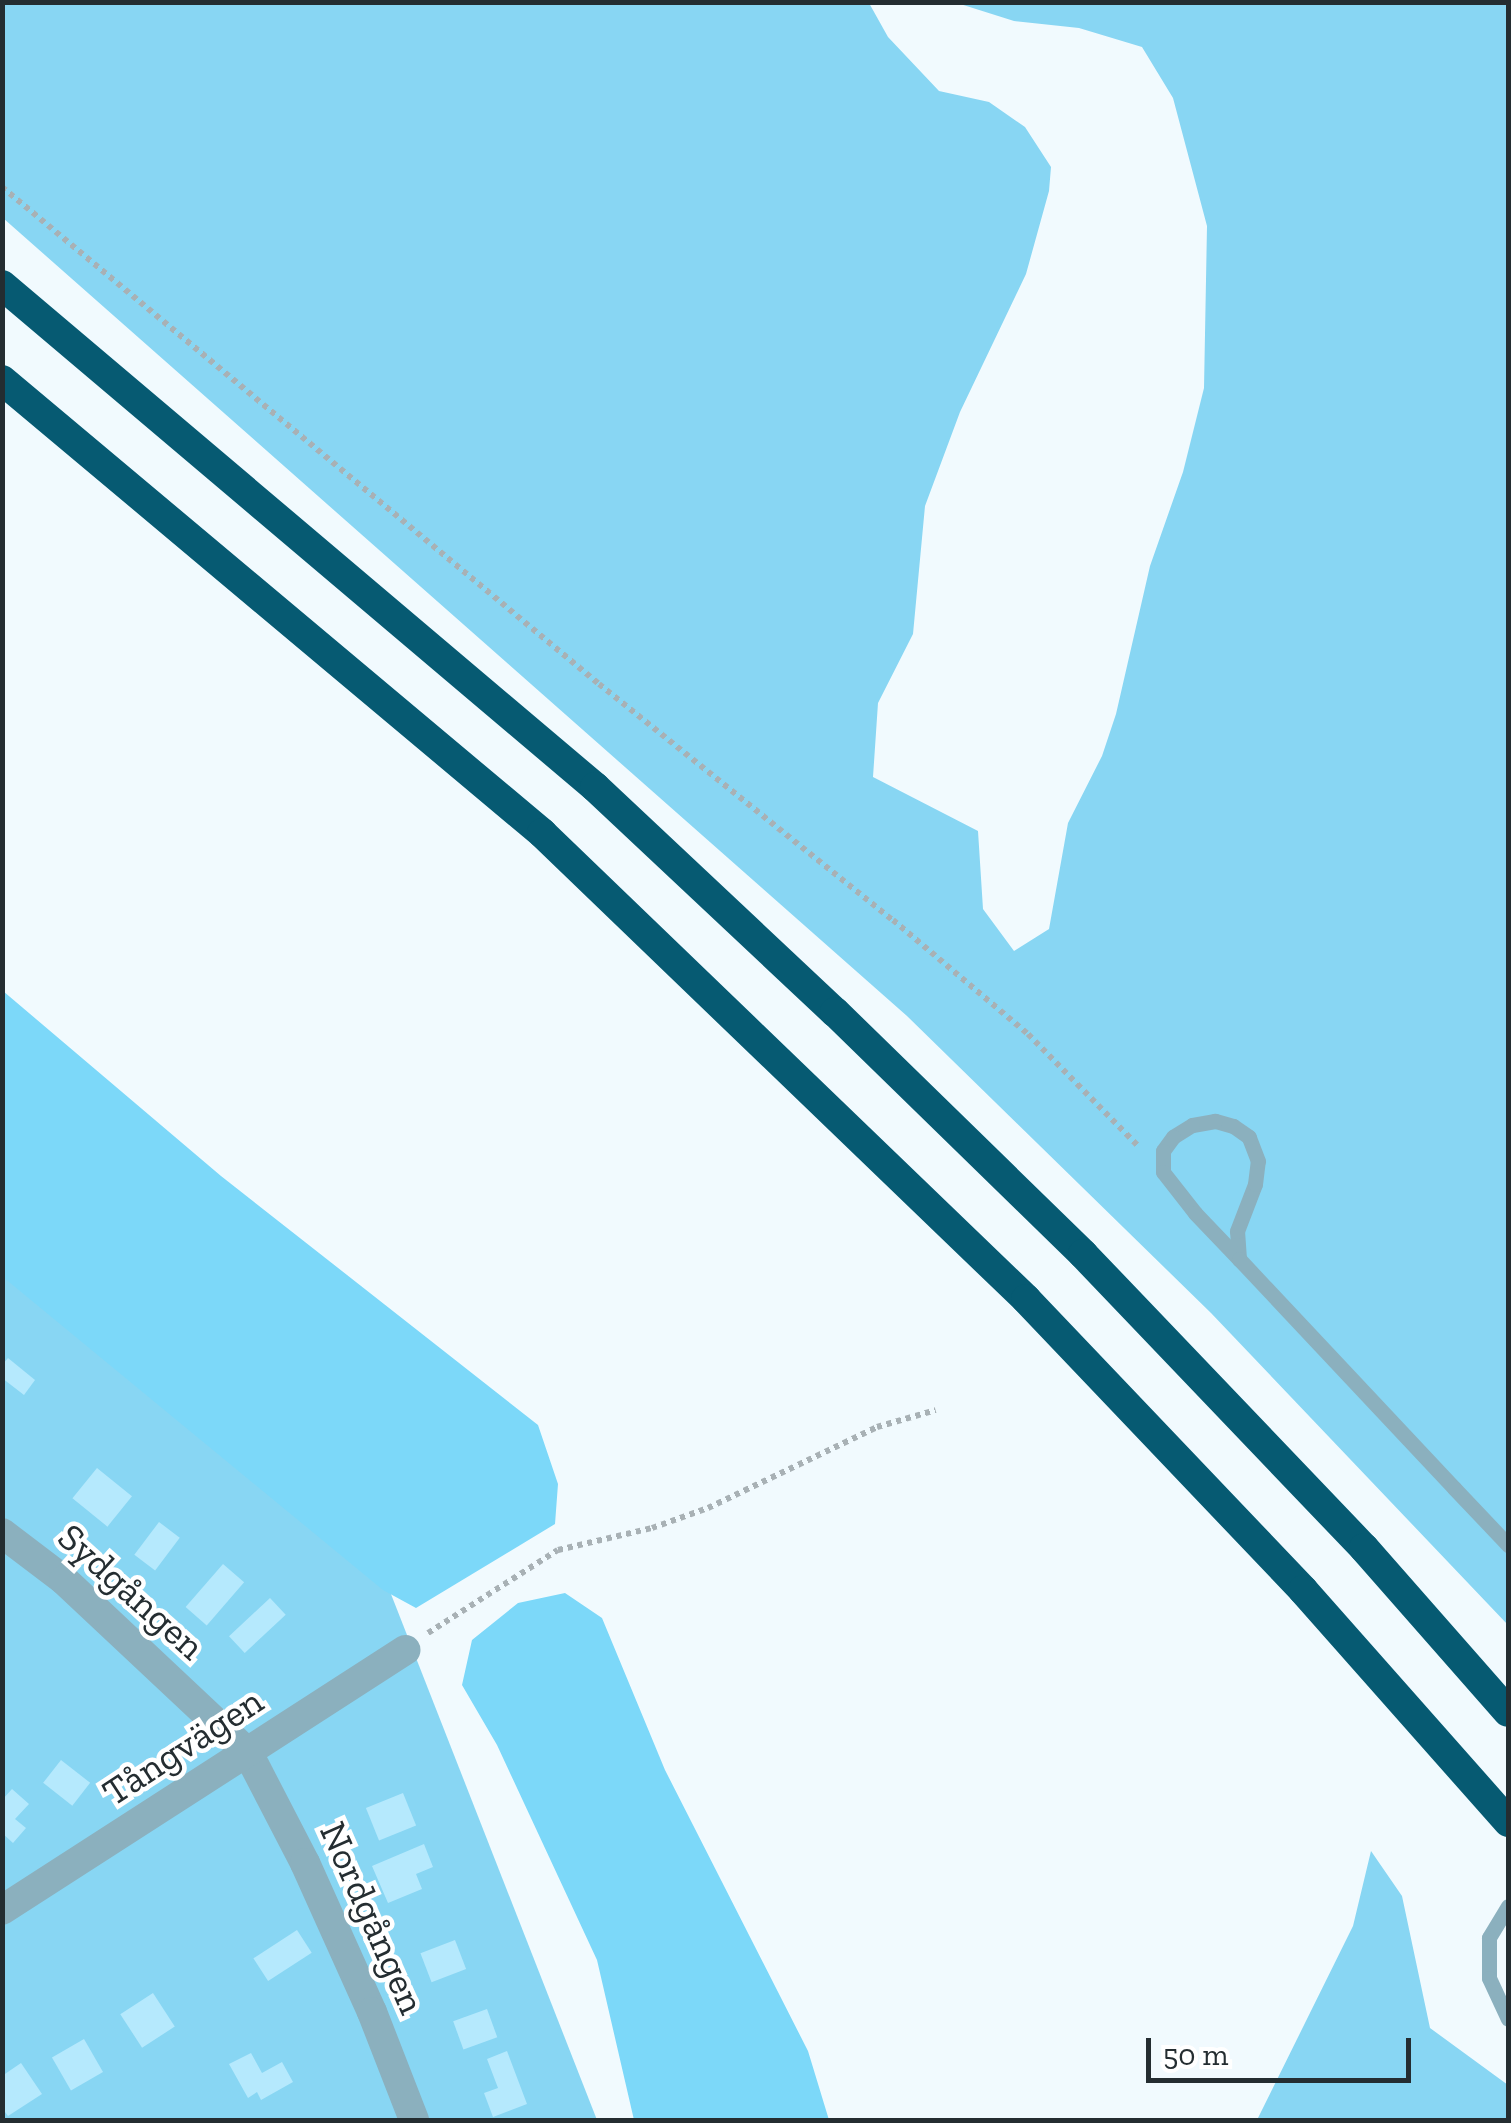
<!DOCTYPE html>
<meta charset="utf-8">
<style>
body{margin:0}
#map{position:relative;width:1511px;height:2123px;overflow:hidden;background:#f1fafe;font-family:"Zilla Slab",serif}
div>[style]{position:absolute}
[style*='--x']{left:calc(var(--x)*1px);top:calc(var(--y)*1px);width:calc(var(--w)*1px);rotate:calc(var(--a)*1deg)}
.green>*{inset:0;background:#88d6f3}
.forest>*{inset:0;background:#7cd8f9}
.building>*{inset:0;background:#b5e9fd;transform-origin:0 0}
.path>*{height:6px;margin-top:-3px;transform-origin:0;background:repeating-linear-gradient(90deg,#a8b1b5 0 5px,transparent 0 10px)}
.lane>*{height:15px;margin:-7.5px;padding:0 7.5px;transform-origin:7.5px;border-radius:7.5px;background:#8bb0be}
.street>*{height:30px;margin:-15px;padding:0 15px;transform-origin:15px;border-radius:15px;background:#8bb0be}
.highway>*{height:30px;margin:-15px;padding:0 15px;transform-origin:15px;border-radius:15px;background:#065a72}
span{translate:-50% -50%;white-space:nowrap;text-align:center;line-height:1.15;-webkit-text-stroke:9px #fff;paint-order:stroke}
.street-label{font-size:38px;color:#242d31}
.frame{position:absolute;inset:0;border:5px solid #242d31;pointer-events:none}
.scale{position:absolute;left:1146px;top:2038px;width:265px;height:45px;box-sizing:border-box;border:5px solid #242d31;border-top:0;padding-left:12px;font-size:30px;line-height:35px;white-space:nowrap;color:#242d31;-webkit-text-stroke:8px #fff;paint-order:stroke}
</style>
<div id="map">
<div class="green">
<i style="clip-path:polygon(3px 3px,869px 3px,888px 37px,939px 91px,989px 102px,1025px 127px,1051px 167px,1049px 191px,1026px 274px,960px 412px,925px 506px,913px 634px,878px 703px,873px 777px,978px 831px,983px 909px,1014px 951px,1049px 929px,1068px 823px,1102px 756px,1116px 714px,1150px 566px,1183px 472px,1204px 388px,1207px 226px,1173px 98px,1142px 47px,1079px 28px,1014px 21px,957px 3px,1508px 3px,1508px 1625px,1211px 1313px,907px 1016px,3px 218px)"></i>
<i style="clip-path:polygon(2px 1271px,389px 1589px,597px 2120px,3px 2120px)"></i>
<i style="clip-path:polygon(1371px 1851px,1402px 1896px,1430px 2028px,1508px 2085px,1508px 2120px,1257px 2120px,1353px 1926px)"></i>
</div>
<div class="forest">
<i style="clip-path:polygon(3px 991px,221px 1176px,538px 1425px,558px 1484px,555px 1524px,416px 1608px,383px 1590px,3px 1277px)"></i>
<i style="clip-path:polygon(565px 1593px,602px 1618px,665px 1770px,808px 2051px,829px 2120px,634px 2120px,597px 1960px,497px 1745px,462px 1685px,472px 1640px,518px 1603px)"></i>
</div>
<div class="building">
<i style="clip-path:polygon(8px 1358px,35px 1380px,24px 1395px,2px 1378px,2px 1365px)"></i>
<i style="left:97px;top:1468px;width:45px;height:39px;rotate:39deg"></i>
<i style="left:159px;top:1522px;width:26px;height:41px;rotate:37deg"></i>
<i style="left:223px;top:1564px;width:28px;height:57px;rotate:41deg"></i>
<i style="left:270px;top:1598px;width:23px;height:56px;rotate:47deg"></i>
<i style="left:61px;top:1760px;width:37px;height:29px;rotate:38deg"></i>
<i style="clip-path:polygon(12px 1789px,29px 1804px,15px 1819px,26px 1828px,13px 1843px,2px 1833px,2px 1800px)"></i>
<i style="left:403px;top:1793px;width:35px;height:40px;rotate:68deg"></i>
<i style="clip-path:polygon(424px 1844px,433px 1867px,416px 1874px,422px 1889px,388px 1903px,372px 1866px)"></i>
<i style="left:297px;top:1930px;width:27px;height:52px;rotate:57deg"></i>
<i style="left:455px;top:1940px;width:31px;height:37px;rotate:69deg"></i>
<i style="left:153px;top:1993px;width:40px;height:39px;rotate:57deg"></i>
<i style="left:487px;top:2009px;width:30px;height:36px;rotate:70deg"></i>
<i style="left:84px;top:2039px;width:38px;height:37px;rotate:60deg"></i>
<i style="clip-path:polygon(507px 2051px,527px 2104px,493px 2117px,484px 2093px,498px 2088px,487px 2059px)"></i>
<i style="clip-path:polygon(251px 2053px,262px 2073px,282px 2062px,293px 2082px,261px 2100px,257px 2092px,248px 2098px,229px 2064px)"></i>
<i style="clip-path:polygon(21px 2063px,42px 2094px,8px 2116px,2px 2108px,2px 2076px)"></i>
</div>
<div class="path">
<i style="--x:2;--y:187;--w:777;--a:39.78"></i>
<i style="--x:599;--y:684;--w:377;--a:38.8"></i>
<i style="--x:893;--y:920;--w:177;--a:40.2"></i>
<i style="--x:1028;--y:1034;--w:158;--a:45.5"></i>
<i style="--x:428;--y:1633;--w:154;--a:-32.6"></i>
<i style="--x:558;--y:1550;--w:97;--a:-13.2"></i>
<i style="--x:652;--y:1528;--w:59;--a:-19.7"></i>
<i style="--x:708;--y:1508;--w:187;--a:-25.6"></i>
<i style="--x:877;--y:1427;--w:61;--a:-16.1"></i>
</div>
<div class="lane">
<i style="--x:1239;--y:1259;--w:28;--a:-94"></i>
<i style="--x:1237;--y:1231;--w:50;--a:-69"></i>
<i style="--x:1255;--y:1184;--w:23;--a:-83"></i>
<i style="--x:1258;--y:1161;--w:26;--a:-111"></i>
<i style="--x:1249;--y:1137;--w:19;--a:-145"></i>
<i style="--x:1233;--y:1126;--w:19;--a:-164"></i>
<i style="--x:1215;--y:1121;--w:23;--a:170"></i>
<i style="--x:1192;--y:1125;--w:22;--a:148"></i>
<i style="--x:1173;--y:1137;--w:17;--a:126"></i>
<i style="--x:1163;--y:1151;--w:21;--a:90"></i>
<i style="--x:1163;--y:1172;--w:52;--a:52"></i>
<i style="--x:1195;--y:1213;--w:64;--a:46.3"></i>
<i style="--x:1239;--y:1259;--w:314;--a:46.8"></i>
<i style="--x:1454;--y:1488;--w:79;--a:46.5"></i>
<i style="--x:1508;--y:1906;--w:37;--a:121"></i>
<i style="--x:1489;--y:1938;--w:40;--a:90"></i>
<i style="--x:1489;--y:1978;--w:45;--a:65.1"></i>
</div>
<div class="street">
<i style="--x:2;--y:1533;--w:78;--a:37.2"></i>
<i style="--x:64;--y:1580;--w:253;--a:43.2"></i>
<i style="--x:248;--y:1753;--w:124;--a:62.6"></i>
<i style="--x:305;--y:1863;--w:163;--a:65.8"></i>
<i style="--x:372;--y:2012;--w:116;--a:68.7"></i>
<i style="--x:2;--y:1910;--w:480;--a:-32.8"></i>
</div>
<div class="highway">
<i style="--x:2;--y:285;--w:777;--a:40.25"></i>
<i style="--x:595;--y:787;--w:329;--a:43.2"></i>
<i style="--x:835;--y:1012;--w:347;--a:44.3"></i>
<i style="--x:1083;--y:1254;--w:407;--a:46.3"></i>
<i style="--x:1364;--y:1548;--w:218;--a:48.7"></i>
<i style="--x:2;--y:380;--w:705;--a:39.99"></i>
<i style="--x:542;--y:833;--w:672;--a:43.91"></i>
<i style="--x:1026;--y:1299;--w:402;--a:46.4"></i>
<i style="--x:1303;--y:1590;--w:310;--a:48.5"></i>
</div>
<div class="street-label">
<span style="left:131px;top:1592px;rotate:42deg">Sydgången</span>
<span style="left:183px;top:1747px;rotate:-33deg">Tångvägen</span>
<span style="left:372px;top:1918px;rotate:66deg">Nordgången</span>
</div>
<div class="frame"></div>
<div class="scale">50 m</div>
</div>
